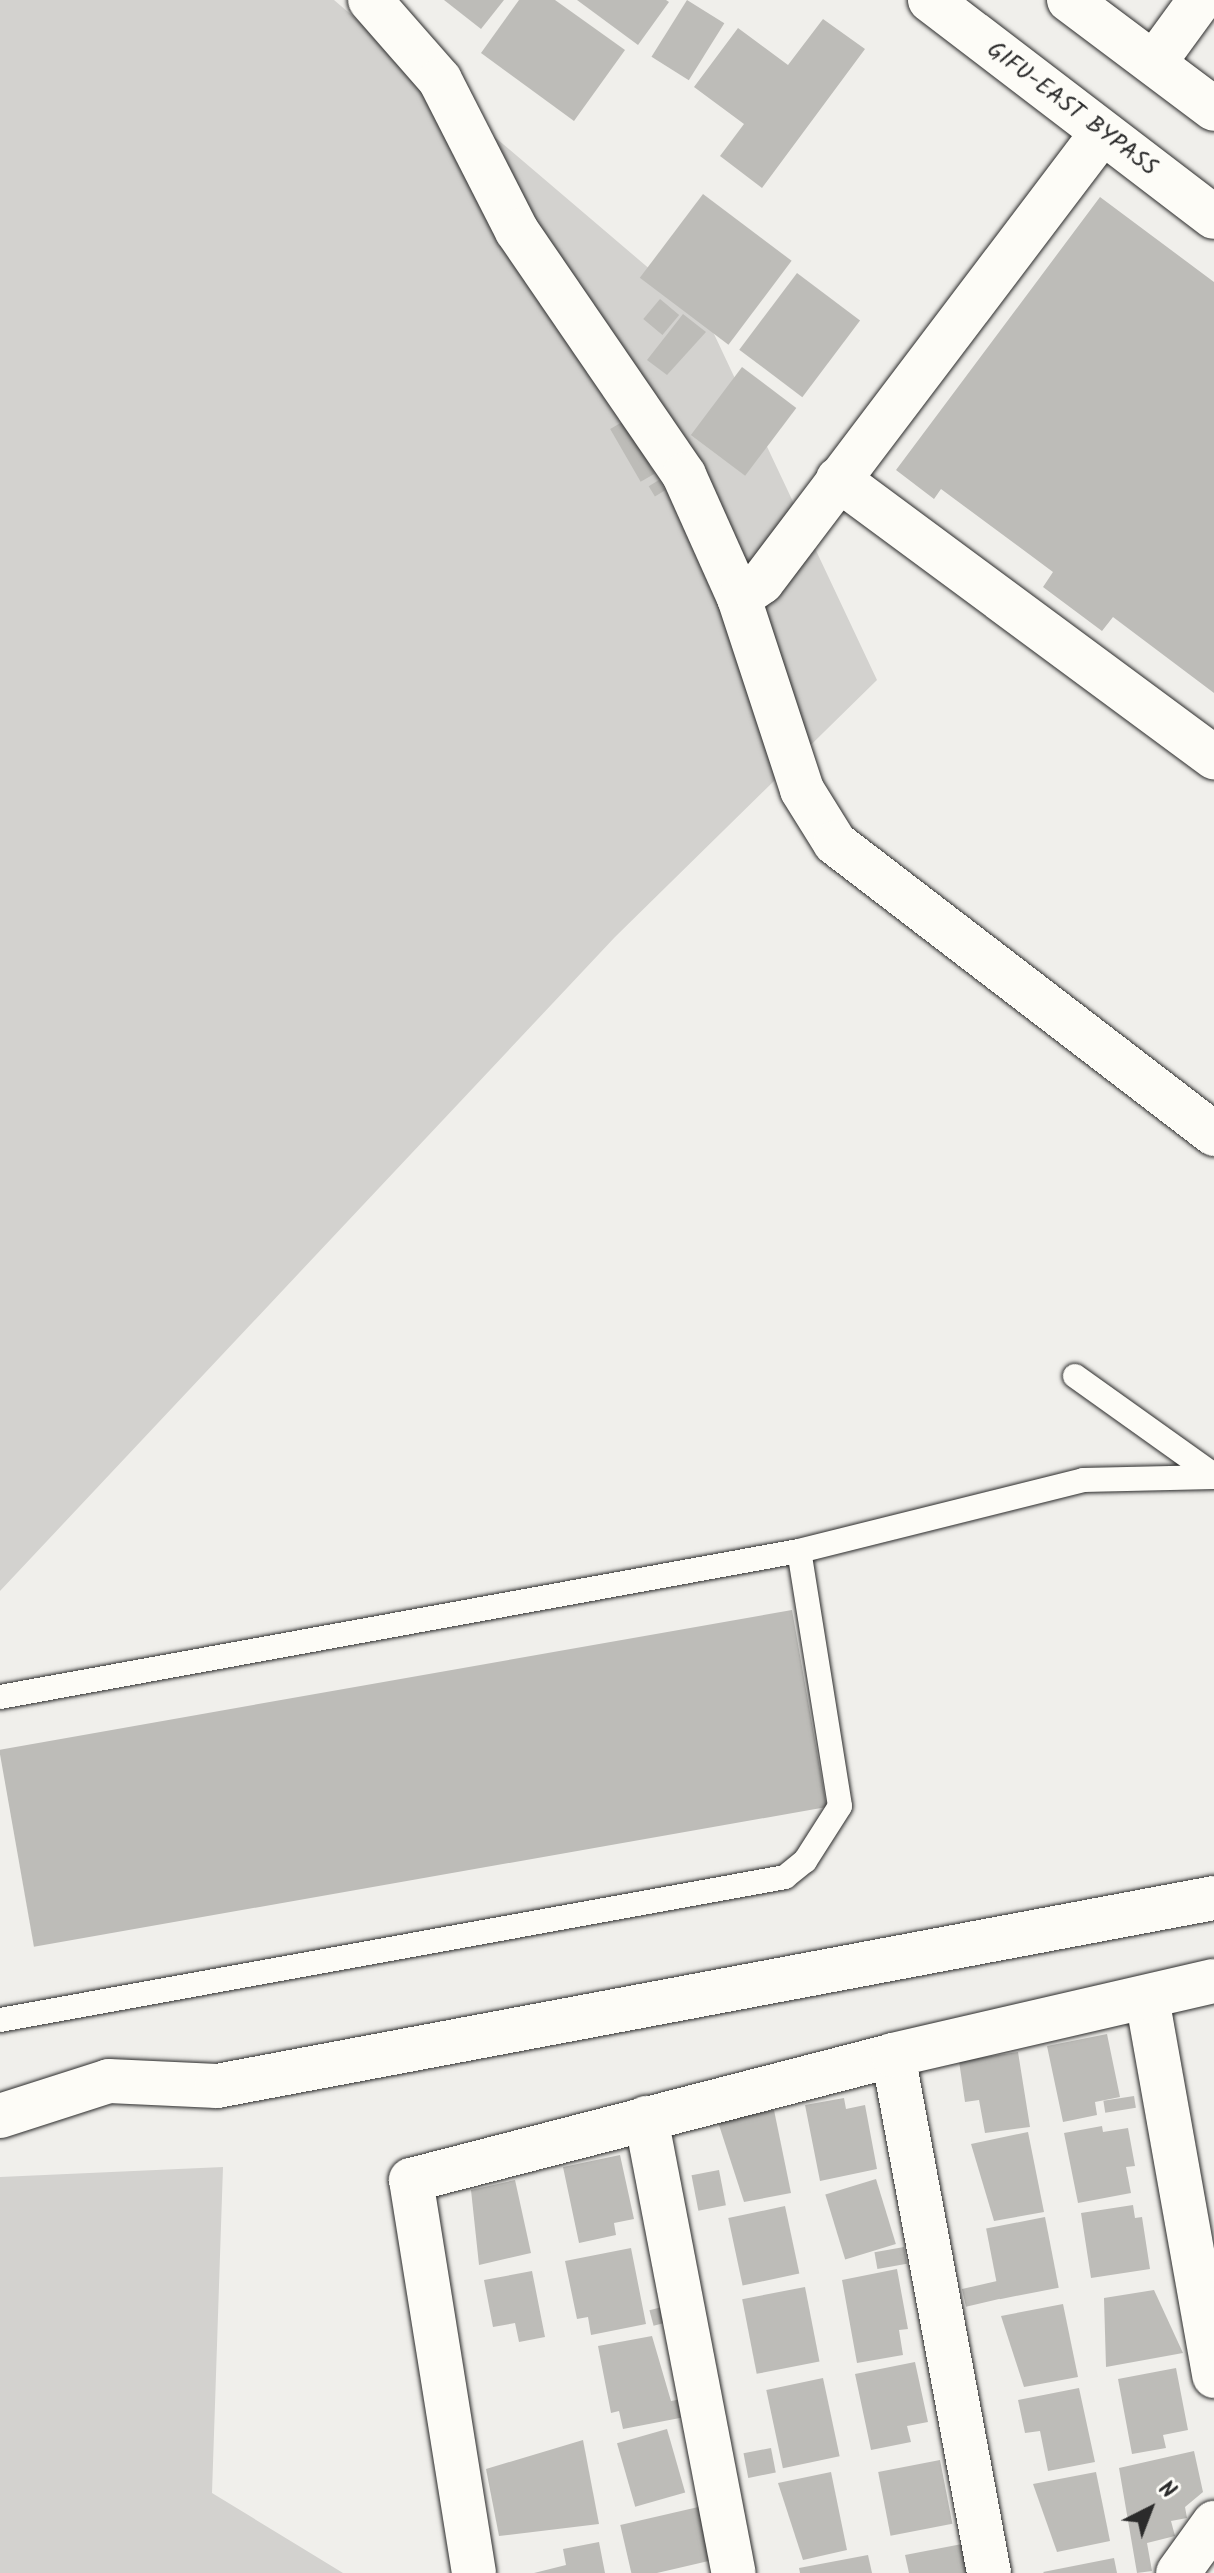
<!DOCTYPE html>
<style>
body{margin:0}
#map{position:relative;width:1214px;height:2573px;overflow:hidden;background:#f0efeb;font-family:Kalam,sans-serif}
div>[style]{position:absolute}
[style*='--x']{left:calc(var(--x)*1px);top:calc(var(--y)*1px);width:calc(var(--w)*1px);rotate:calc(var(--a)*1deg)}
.green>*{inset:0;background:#d3d2cf}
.building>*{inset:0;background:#bdbcb8;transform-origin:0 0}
.roads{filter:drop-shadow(0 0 2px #2b2b2b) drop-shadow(0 0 2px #2b2b2b)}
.service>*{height:24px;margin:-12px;padding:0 12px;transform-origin:12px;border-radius:12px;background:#fdfcf7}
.minor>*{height:44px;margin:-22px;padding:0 22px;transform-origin:22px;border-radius:22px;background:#fdfcf7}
.trunk>*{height:44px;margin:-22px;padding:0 22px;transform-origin:22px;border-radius:22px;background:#fdfcf7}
span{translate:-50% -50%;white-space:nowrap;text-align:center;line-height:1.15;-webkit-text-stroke:7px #fdfcf7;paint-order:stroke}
.street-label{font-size:24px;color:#2b2b2b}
.north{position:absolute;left:1110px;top:2469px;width:80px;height:80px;-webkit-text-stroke:6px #fdfcf7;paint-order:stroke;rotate:42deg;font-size:22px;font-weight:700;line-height:32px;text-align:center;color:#2b2b2b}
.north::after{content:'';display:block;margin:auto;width:28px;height:36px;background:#2b2b2b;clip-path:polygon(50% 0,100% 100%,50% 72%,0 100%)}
</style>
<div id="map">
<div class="green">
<i style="clip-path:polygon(0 0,334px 0,706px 317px,877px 680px,615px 937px,0 1591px)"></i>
<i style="clip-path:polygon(223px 2167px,212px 2493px,343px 2573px,0 2573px,0 2177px)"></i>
</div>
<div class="building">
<i style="clip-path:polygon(444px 0,504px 0,481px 29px)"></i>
<i style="clip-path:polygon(519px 0,555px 0,625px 50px,574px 121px,481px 53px)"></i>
<i style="clip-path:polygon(577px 0,666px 0,669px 2px,638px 45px)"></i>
<i style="left:687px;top:0;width:44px;height:67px;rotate:32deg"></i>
<i style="clip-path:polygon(823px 19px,865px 49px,762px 188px,720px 156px,744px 124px,694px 87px,738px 28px,788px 65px)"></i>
<i style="left:703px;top:194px;width:111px;height:105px;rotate:37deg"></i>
<i style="clip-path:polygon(1100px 197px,1214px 282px,1214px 693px,1113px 617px,1102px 631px,1043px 587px,1053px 572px,941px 489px,934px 499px,896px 470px)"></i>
<i style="left:797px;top:273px;width:79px;height:96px;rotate:37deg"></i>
<i style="left:660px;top:299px;width:25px;height:26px;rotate:40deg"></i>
<i style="clip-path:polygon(683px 314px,706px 332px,667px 375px,647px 360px)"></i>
<i style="left:742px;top:367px;width:68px;height:85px;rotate:37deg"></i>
<i style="left:624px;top:421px;width:61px;height:16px;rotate:60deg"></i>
<i style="left:659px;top:480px;width:12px;height:12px;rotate:59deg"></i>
<i style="left:792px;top:1610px;width:200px;height:805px;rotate:80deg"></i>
<i style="clip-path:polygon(1107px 2034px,1120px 2097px,1095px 2102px,1097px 2115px,1063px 2122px,1047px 2046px)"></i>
<i style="clip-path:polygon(1018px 2052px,1030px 2127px,985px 2133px,979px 2100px,965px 2102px,959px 2061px)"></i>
<i style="left:1134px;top:2096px;width:12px;height:31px;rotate:81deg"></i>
<i style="clip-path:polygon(844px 2098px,846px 2109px,865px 2105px,877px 2169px,820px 2181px,805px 2105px)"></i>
<i style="clip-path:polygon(774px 2110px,791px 2193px,744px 2202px,718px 2122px)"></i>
<i style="clip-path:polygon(1102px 2126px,1103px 2132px,1128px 2128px,1135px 2166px,1126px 2167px,1131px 2193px,1078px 2203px,1064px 2133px)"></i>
<i style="clip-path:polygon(1028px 2132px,1044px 2212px,994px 2221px,971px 2144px)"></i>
<i style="clip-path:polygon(620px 2155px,634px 2219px,614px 2223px,616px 2235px,579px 2243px,563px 2167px)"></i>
<i style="left:719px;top:2170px;width:36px;height:28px;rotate:79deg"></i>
<i style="left:876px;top:2179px;width:68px;height:53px;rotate:73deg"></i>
<i style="clip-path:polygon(515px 2180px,531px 2253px,479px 2265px,471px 2190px)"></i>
<i style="clip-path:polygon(1133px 2205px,1135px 2218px,1142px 2217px,1150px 2269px,1091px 2278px,1081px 2213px)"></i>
<i style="left:785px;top:2206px;width:69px;height:58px;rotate:78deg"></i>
<i style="left:1045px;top:2217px;width:72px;height:60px;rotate:79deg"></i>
<i style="left:904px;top:2247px;width:17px;height:30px;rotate:80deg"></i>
<i style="clip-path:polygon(631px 2248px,646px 2324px,591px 2335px,588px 2317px,577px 2319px,565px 2261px)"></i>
<i style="clip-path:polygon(897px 2269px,908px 2329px,899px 2330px,903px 2355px,857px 2363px,842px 2280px)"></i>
<i style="clip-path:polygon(532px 2271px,545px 2337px,519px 2342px,515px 2323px,493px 2327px,484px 2280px)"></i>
<i style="left:997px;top:2281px;width:18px;height:36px;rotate:77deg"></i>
<i style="left:805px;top:2287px;width:76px;height:64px;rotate:79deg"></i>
<i style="clip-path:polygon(1154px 2290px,1183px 2353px,1106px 2367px,1104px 2298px)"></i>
<i style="clip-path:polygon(1063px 2304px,1078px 2377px,1024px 2387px,1001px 2316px)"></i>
<i style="left:662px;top:2307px;width:16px;height:13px;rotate:75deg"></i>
<i style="clip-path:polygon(652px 2336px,671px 2401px,682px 2399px,685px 2417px,623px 2429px,619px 2411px,611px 2413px,598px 2346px)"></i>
<i style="clip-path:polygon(915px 2362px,928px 2422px,907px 2426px,911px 2442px,871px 2450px,855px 2374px)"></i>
<i style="clip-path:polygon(1176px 2368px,1188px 2430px,1163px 2435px,1166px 2448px,1132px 2454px,1118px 2379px)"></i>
<i style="left:823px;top:2378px;width:80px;height:58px;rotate:78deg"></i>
<i style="clip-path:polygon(1079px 2388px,1095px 2462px,1048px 2471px,1040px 2431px,1025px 2433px,1018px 2400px)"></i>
<i style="left:667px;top:2429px;width:66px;height:52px;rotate:74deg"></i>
<i style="clip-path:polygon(583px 2440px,599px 2524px,499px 2536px,486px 2469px)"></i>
<i style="left:771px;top:2448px;width:25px;height:28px;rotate:79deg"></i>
<i style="clip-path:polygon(1194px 2451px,1203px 2492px,1185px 2507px,1187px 2518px,1171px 2521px,1175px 2536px,1147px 2543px,1152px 2571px,1137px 2573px,1119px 2468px)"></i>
<i style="left:940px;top:2460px;width:65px;height:63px;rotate:79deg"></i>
<i style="clip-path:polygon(831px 2472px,847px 2550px,803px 2560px,778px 2483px)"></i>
<i style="clip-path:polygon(1096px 2472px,1110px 2541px,1057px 2552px,1033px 2484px)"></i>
<i style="left:707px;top:2505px;width:55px;height:89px;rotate:77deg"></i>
<i style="clip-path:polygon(599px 2542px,605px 2573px,534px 2573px,566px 2565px,563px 2549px)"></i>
<i style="clip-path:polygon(962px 2544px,968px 2573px,909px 2573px,905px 2555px)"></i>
<i style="clip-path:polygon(868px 2555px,872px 2573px,800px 2573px,799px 2568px)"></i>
<i style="clip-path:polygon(1114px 2558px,1117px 2573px,1044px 2573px,1043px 2572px)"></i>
</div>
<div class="roads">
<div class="service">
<i style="--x:1075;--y:1376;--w:171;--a:35.5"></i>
<i style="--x:0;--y:1697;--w:812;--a:-10.36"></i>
<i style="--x:799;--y:1551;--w:293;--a:-14"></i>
<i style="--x:1083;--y:1480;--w:131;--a:-1.3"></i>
<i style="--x:0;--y:2020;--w:798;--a:-10.32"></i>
<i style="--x:785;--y:1877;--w:26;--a:-39"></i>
<i style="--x:805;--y:1861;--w:65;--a:-57.5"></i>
<i style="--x:840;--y:1806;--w:258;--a:-99.1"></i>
</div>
<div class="minor">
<i style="--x:370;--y:0;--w:106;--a:48.8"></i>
<i style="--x:440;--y:80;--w:169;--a:63"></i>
<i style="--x:517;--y:231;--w:296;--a:55.6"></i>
<i style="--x:684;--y:475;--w:135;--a:65.9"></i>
<i style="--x:739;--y:598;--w:202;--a:71.8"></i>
<i style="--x:802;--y:790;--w:62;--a:58.1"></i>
<i style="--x:835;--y:843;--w:478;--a:37.5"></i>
<i style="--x:1154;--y:63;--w:78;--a:-53.9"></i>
<i style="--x:838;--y:479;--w:468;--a:36.5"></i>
<i style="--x:739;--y:598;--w:28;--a:-35"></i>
<i style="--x:762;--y:582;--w:563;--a:-52.87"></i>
<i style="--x:1147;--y:1998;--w:384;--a:79.9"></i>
<i style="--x:893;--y:2055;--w:527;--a:79.5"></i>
<i style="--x:0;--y:2116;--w:114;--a:-17.8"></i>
<i style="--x:109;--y:2081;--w:108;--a:2.7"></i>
<i style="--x:217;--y:2086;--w:1015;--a:-10.68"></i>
<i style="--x:646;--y:2118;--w:463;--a:79.1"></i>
<i style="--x:474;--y:2573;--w:398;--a:-99.1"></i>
<i style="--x:411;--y:2180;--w:498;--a:-14.5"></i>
<i style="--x:893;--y:2055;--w:329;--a:-13"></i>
<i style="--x:1178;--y:2573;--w:62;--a:-54.2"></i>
</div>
<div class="trunk">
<i style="--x:930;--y:0;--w:357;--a:37.4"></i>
<i style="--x:1069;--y:0;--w:181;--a:36.9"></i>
</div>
</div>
<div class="street-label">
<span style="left:1072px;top:109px;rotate:37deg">GIFU-EAST BYPASS</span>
</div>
<div class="north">N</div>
</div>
